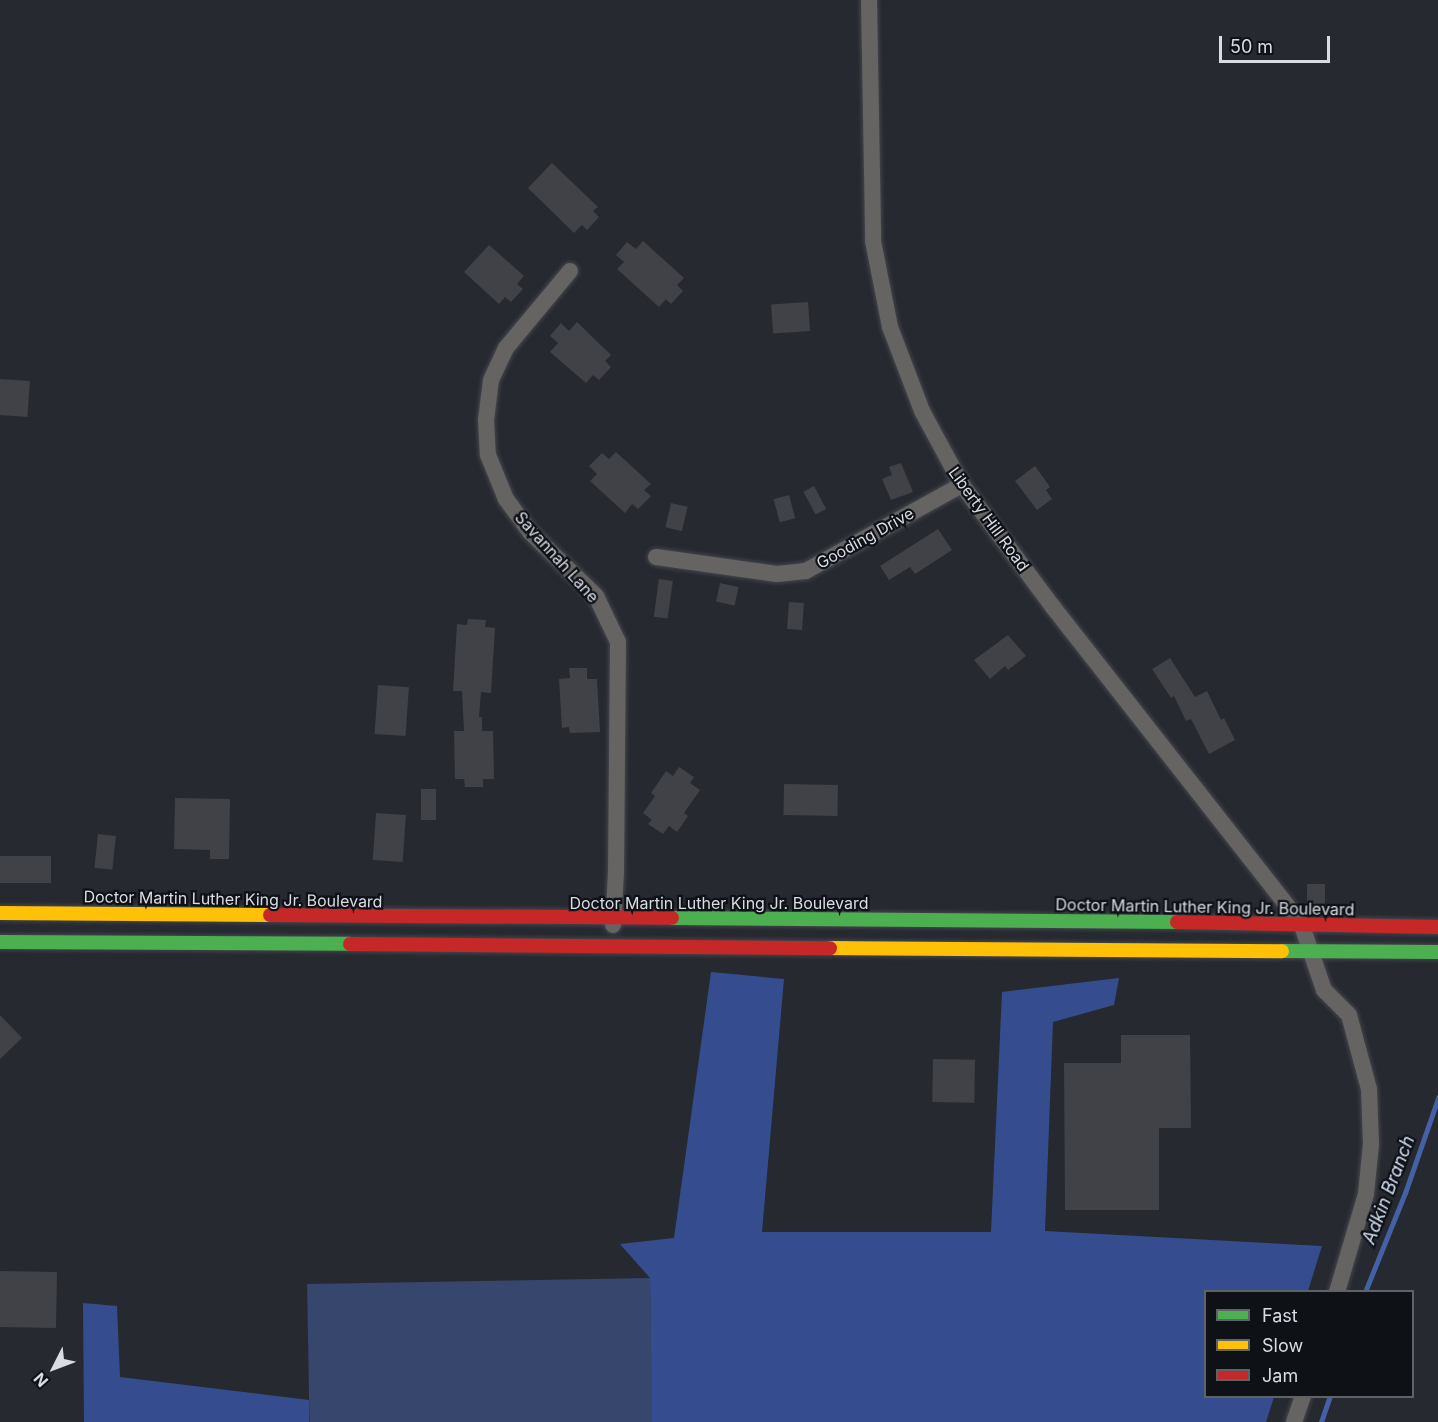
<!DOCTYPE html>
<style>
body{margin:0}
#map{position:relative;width:1438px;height:1422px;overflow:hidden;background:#262930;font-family:Inter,sans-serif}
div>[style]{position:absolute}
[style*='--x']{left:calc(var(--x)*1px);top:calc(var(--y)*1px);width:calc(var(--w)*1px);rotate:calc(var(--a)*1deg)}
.green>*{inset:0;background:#36466c;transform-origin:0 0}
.forest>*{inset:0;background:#354d8e}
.stream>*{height:4.5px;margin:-2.25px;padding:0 2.25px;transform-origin:2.25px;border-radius:2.25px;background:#4561a6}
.building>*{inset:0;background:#404248;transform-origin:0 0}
.roads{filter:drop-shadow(0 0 2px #43464c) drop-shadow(0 0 2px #43464c)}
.street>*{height:16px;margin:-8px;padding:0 8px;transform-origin:8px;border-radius:8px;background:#656463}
.fast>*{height:14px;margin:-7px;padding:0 7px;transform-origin:7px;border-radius:7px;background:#4caf50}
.slow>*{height:14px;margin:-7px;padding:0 7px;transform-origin:7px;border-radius:7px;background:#ffc107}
.jam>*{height:14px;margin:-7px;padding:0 7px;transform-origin:7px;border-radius:7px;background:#c62828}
span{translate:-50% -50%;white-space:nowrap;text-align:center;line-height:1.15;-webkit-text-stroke:4.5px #0e1116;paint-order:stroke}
.street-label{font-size:16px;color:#d9dce4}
.water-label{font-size:18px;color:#d2dcf1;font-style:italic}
.legend{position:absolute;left:1204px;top:1290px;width:210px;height:108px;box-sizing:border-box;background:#0e1116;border:2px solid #5f6268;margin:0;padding:8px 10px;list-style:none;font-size:18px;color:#d9dce4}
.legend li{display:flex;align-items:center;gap:12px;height:30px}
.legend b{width:30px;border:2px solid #5f6268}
.north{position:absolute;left:24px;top:1338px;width:60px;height:60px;-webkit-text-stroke:4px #0e1116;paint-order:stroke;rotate:228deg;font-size:16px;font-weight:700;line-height:24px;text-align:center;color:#d9dce4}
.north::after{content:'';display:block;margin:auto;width:21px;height:27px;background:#d9dce4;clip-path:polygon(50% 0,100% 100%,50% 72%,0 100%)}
.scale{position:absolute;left:1219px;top:36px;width:111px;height:27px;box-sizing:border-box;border:3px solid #d9dce4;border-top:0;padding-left:8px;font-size:18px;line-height:21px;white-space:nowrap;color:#d9dce4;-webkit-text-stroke:4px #0e1116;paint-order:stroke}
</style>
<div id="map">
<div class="green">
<i style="left:650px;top:1278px;width:144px;height:343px;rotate:89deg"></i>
</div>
<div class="forest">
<i style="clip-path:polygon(711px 972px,784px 979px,762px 1232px,991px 1232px,1002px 992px,1119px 978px,1114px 1005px,1053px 1022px,1045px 1231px,1322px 1246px,1308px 1291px,1206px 1292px,1206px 1396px,1274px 1397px,1266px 1422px,652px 1422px,650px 1278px,620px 1244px,674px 1238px)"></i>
<i style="clip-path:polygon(83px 1303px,117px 1306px,120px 1377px,309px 1400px,309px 1422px,84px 1422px)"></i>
</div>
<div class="stream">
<i style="--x:1365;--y:1292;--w:107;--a:-68"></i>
<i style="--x:1405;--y:1193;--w:101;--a:-70.8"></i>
<i style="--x:1321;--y:1422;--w:28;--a:-71"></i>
</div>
<div class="building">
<i style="clip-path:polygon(552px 163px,598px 207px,593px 211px,599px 217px,587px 230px,582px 225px,574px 233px,528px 188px)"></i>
<i style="clip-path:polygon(643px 241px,684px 278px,677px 285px,683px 291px,671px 304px,666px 299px,659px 307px,617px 269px,624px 262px,616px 255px,627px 242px,636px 249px)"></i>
<i style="clip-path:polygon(489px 245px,524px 276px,517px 284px,523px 289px,511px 302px,505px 297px,499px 304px,464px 272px)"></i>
<i style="left:808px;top:302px;width:29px;height:37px;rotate:86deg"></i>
<i style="clip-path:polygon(577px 322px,611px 355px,605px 361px,611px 367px,599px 380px,593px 375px,586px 383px,550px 352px,558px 343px,550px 336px,561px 323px,569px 331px)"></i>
<i style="left:0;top:379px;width:30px;height:36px;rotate:4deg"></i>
<i style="clip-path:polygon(616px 452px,651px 484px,644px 490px,651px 496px,638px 509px,632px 504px,625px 513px,590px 481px,597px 474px,589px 466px,602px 453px,609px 459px)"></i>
<i style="clip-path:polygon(901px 463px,913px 492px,891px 500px,882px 479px,892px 475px,889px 467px)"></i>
<i style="clip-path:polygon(1035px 466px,1050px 487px,1046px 490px,1052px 499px,1037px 510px,1015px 481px)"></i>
<i style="left:814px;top:486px;width:26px;height:12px;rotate:62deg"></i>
<i style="left:789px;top:495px;width:24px;height:16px;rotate:75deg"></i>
<i style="left:671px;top:503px;width:17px;height:25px;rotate:13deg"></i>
<i style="clip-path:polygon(938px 529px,952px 550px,915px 574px,910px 567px,889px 580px,880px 566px)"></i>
<i style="left:659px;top:579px;width:14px;height:38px;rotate:8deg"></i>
<i style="left:720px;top:583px;width:19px;height:19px;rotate:12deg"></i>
<i style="left:789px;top:602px;width:15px;height:27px;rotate:4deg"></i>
<i style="clip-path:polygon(468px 619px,486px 620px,485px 627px,495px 628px,491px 693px,481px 692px,479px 717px,482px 717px,482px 731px,493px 731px,494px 779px,483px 779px,483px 787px,465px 787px,464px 779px,455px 779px,454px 731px,464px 731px,462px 691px,453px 691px,457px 624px,467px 625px)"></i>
<i style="clip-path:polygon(1008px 635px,1026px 656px,1008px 670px,1005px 666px,990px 679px,974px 660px)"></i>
<i style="clip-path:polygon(1170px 658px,1195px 697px,1207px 691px,1221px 720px,1224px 718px,1235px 740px,1209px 754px,1191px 719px,1186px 721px,1174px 696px,1171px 698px,1152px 669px)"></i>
<i style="clip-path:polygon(569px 668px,587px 668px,587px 679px,597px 679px,600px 732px,570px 733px,569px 727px,562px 728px,559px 679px,570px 678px)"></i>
<i style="left:378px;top:685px;width:31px;height:49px;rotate:4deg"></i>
<i style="clip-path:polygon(679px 767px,694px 777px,690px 783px,700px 790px,684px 813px,688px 816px,677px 832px,669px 826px,663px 834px,648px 824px,652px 820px,643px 813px,655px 796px,651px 793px,666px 771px,673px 776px)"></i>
<i style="left:784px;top:784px;width:54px;height:31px;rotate:1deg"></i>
<i style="left:421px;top:789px;width:15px;height:31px"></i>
<i style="clip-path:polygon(175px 798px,230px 799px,229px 859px,210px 859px,210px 850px,174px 849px)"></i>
<i style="left:376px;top:813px;width:30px;height:47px;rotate:4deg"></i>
<i style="left:98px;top:834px;width:18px;height:34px;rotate:6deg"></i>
<i style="left:0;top:856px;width:51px;height:27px"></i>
<i style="left:1307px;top:884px;width:18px;height:20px"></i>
<i style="clip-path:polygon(0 1015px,22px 1038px,0 1059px)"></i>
<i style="clip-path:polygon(1121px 1035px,1190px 1035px,1191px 1128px,1159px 1128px,1159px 1210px,1065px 1210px,1064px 1063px,1121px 1063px)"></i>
<i style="left:933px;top:1059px;width:42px;height:43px;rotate:1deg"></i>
<i style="left:0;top:1271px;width:57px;height:56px;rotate:1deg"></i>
</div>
<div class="roads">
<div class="street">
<i style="--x:869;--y:0;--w:241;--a:89"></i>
<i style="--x:873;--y:241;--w:88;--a:78.8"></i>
<i style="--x:890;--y:327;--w:90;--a:69.1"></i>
<i style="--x:922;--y:411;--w:84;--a:61.6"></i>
<i style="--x:962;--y:485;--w:152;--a:53.3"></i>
<i style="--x:1053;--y:607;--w:402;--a:51.9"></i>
<i style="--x:1301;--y:923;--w:71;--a:71.1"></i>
<i style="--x:1324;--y:990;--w:35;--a:45"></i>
<i style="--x:1349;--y:1015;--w:77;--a:74.9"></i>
<i style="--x:1369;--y:1089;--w:55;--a:87.9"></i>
<i style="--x:1371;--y:1144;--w:50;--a:95.7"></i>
<i style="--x:1366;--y:1194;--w:102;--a:106.5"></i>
<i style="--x:570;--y:271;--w:100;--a:129.7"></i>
<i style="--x:506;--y:348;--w:35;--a:115"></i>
<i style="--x:491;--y:380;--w:40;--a:97.1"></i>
<i style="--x:486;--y:420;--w:35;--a:87"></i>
<i style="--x:488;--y:455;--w:48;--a:67.8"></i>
<i style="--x:506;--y:499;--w:41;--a:54"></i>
<i style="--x:530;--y:532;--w:92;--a:44.1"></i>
<i style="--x:596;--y:596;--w:51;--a:64.4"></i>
<i style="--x:618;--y:642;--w:230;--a:90.5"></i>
<i style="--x:616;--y:872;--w:53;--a:93.2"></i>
<i style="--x:656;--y:557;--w:122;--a:8"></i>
<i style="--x:777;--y:574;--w:29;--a:-6"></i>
<i style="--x:806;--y:571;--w:178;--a:-28.9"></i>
<i style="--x:1294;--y:1422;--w:28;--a:-71"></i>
</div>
<div class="fast">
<i style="--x:672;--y:918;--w:505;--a:0.45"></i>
<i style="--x:0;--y:942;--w:350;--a:0.3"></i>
<i style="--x:1282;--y:951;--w:156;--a:0.4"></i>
</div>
<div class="slow">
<i style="--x:0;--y:913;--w:270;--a:0.4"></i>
<i style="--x:830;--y:948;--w:452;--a:0.4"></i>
</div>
<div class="jam">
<i style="--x:270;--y:915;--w:402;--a:0.4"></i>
<i style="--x:1177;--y:922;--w:261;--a:1.1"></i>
<i style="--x:350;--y:944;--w:480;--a:0.5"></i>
</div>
</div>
<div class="street-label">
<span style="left:989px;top:519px;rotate:54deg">Liberty Hill Road</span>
<span style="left:865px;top:538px;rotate:-29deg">Gooding Drive</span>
<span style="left:557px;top:557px;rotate:48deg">Savannah Lane</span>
<span style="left:233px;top:899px;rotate:1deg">Doctor Martin Luther King Jr. Boulevard</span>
<span style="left:719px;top:903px">Doctor Martin Luther King Jr. Boulevard</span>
<span style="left:1205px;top:907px;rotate:1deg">Doctor Martin Luther King Jr. Boulevard</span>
</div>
<div class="water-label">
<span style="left:1389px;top:1190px;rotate:-69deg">Adkin Branch</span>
</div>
<ul class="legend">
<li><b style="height:8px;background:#4caf50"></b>Fast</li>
<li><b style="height:8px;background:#ffc107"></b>Slow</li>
<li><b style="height:8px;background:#c62828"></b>Jam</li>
</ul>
<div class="north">N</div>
<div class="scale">50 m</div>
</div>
